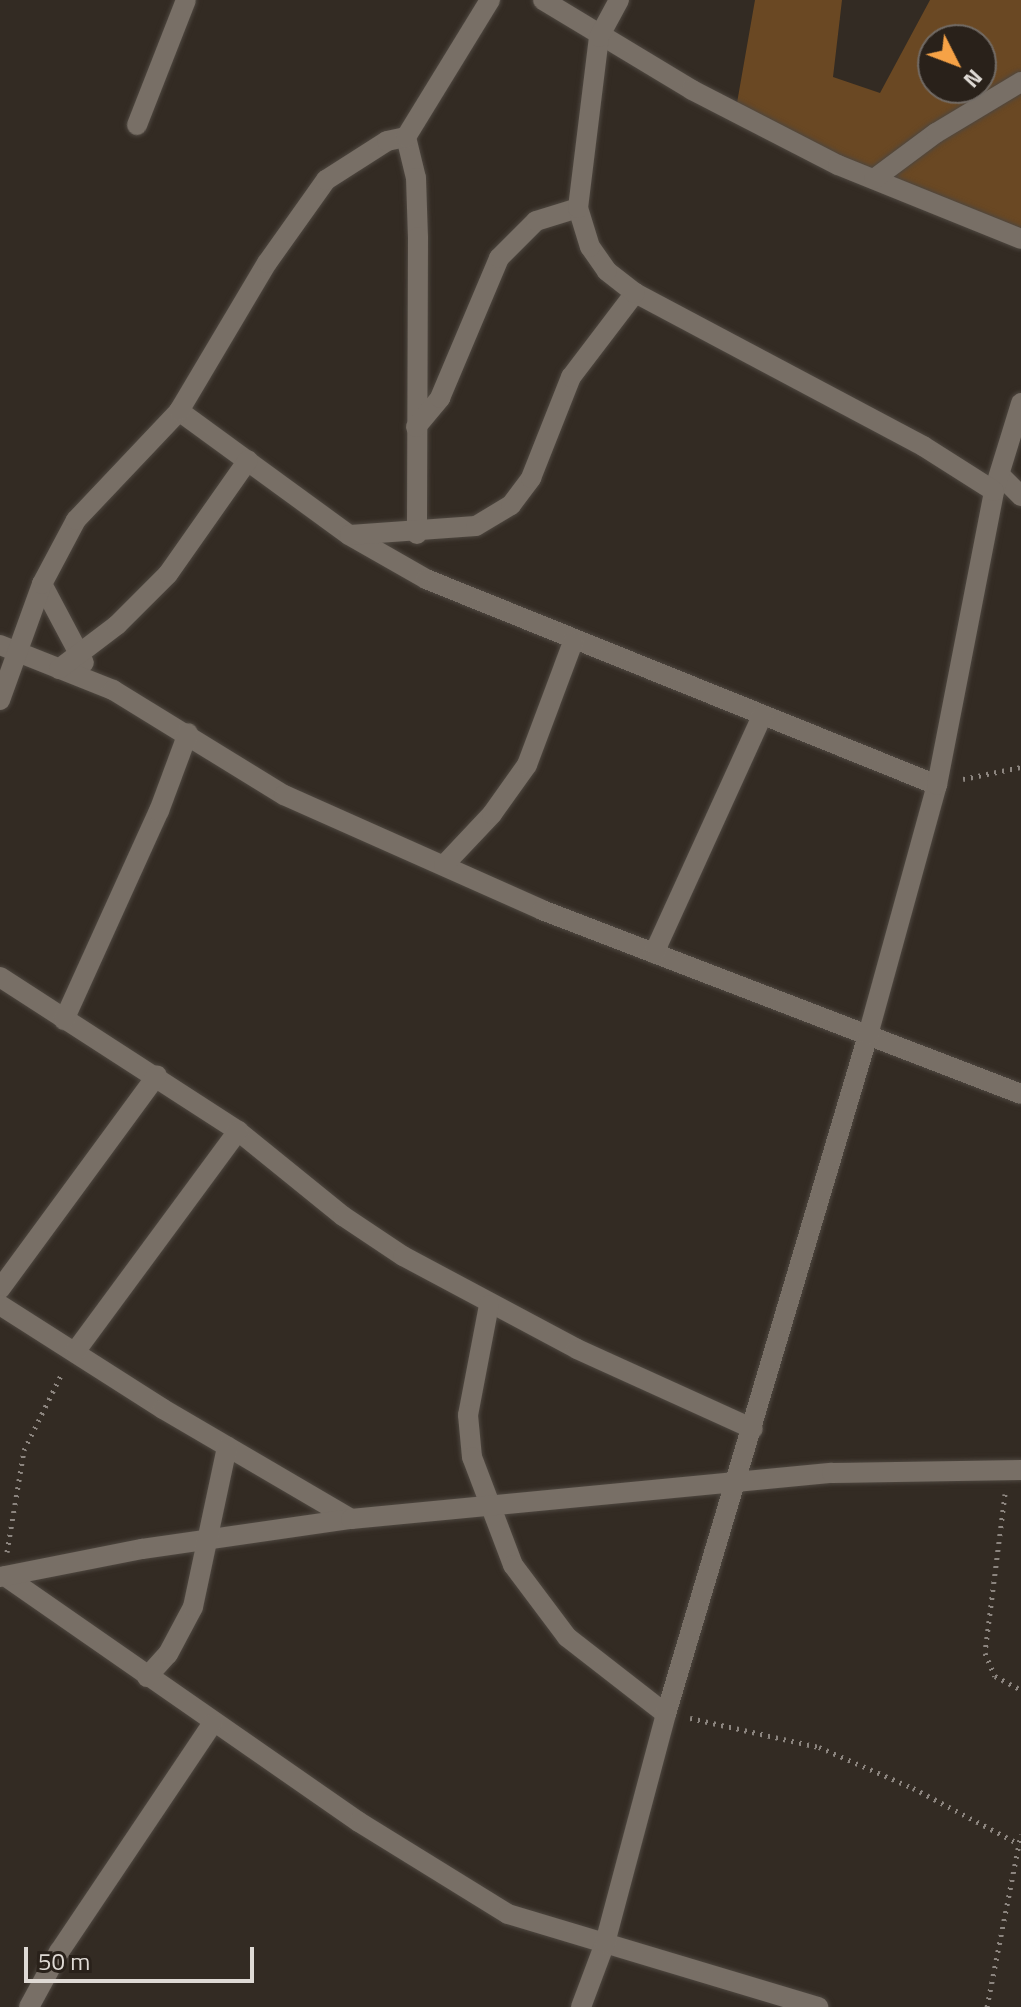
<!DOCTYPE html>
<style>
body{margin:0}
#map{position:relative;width:1021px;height:2007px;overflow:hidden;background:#332b23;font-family:"Titillium Web",sans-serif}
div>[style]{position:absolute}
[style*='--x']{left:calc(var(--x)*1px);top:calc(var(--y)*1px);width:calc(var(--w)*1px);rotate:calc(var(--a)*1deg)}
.green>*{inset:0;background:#6a4823}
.path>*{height:5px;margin-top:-2.5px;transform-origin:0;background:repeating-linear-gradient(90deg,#8c857f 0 2px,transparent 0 8px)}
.roads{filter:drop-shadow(0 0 2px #4e4740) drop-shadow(0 0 2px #4e4740)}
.minor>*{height:20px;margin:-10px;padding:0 10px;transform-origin:10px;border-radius:10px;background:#786f66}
span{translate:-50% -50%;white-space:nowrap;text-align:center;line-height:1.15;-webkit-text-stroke:8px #29211a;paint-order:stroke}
.north{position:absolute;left:917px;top:24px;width:80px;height:80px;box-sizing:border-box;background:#29211a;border:2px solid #726b65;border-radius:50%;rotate:132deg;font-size:22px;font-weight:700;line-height:32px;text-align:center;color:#dfdad5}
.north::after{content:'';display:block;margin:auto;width:28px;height:36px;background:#f6a246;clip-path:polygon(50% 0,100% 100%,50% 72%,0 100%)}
.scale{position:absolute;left:24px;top:1947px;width:230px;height:36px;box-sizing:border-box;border:4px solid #dfdad5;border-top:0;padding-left:10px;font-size:24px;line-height:28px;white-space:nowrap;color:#dfdad5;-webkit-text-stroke:6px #29211a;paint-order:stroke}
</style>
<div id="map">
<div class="green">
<i style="clip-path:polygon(evenodd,755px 0,842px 0,833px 77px,880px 93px,930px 0,1021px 0,1021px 229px,734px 120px,755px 0,933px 40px,981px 40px,981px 88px,933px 88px,933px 40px)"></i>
</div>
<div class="path">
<i style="--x:963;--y:779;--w:59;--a:-11.7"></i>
<i style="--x:1005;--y:1494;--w:160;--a:97.2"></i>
<i style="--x:985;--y:1653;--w:25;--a:67"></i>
<i style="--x:995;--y:1676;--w:30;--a:28"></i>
<i style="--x:7;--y:1552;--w:103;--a:-80.5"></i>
<i style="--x:24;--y:1450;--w:86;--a:-63.7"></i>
<i style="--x:690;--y:1718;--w:132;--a:12.7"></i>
<i style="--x:819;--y:1747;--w:103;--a:23.6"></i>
<i style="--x:913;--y:1788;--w:120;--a:27.8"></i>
<i style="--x:987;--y:2007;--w:176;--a:-78.9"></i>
</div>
<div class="roads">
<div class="minor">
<i style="--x:543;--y:0;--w:174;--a:31.1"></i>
<i style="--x:692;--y:90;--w:164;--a:27.2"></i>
<i style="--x:838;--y:165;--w:197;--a:22"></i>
<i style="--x:137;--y:125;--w:134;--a:-68.6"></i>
<i style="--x:406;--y:137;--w:42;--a:76.3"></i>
<i style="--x:416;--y:178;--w:59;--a:88.1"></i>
<i style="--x:418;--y:237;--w:297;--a:90.2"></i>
<i style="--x:874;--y:179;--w:77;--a:-36.6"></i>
<i style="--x:936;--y:133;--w:99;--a:-31"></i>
<i style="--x:179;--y:411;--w:210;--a:36.1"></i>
<i style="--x:349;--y:535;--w:89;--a:29.7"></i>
<i style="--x:426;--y:579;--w:551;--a:21.96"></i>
<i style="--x:416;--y:427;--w:38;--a:-50"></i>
<i style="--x:440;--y:398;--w:152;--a:-67.1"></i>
<i style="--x:499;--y:258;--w:52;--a:-45"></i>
<i style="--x:536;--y:221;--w:44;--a:-17.2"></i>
<i style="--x:1000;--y:475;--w:30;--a:45"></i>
<i style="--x:994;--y:491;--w:92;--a:-72.9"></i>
<i style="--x:350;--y:535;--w:126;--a:-4.1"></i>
<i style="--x:476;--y:526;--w:41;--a:-31"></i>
<i style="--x:511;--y:505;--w:34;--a:-53"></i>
<i style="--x:531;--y:478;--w:109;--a:-68.4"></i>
<i style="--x:571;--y:377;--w:106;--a:-52.7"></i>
<i style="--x:42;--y:584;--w:89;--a:62"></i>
<i style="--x:0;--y:645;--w:122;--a:21.7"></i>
<i style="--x:113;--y:690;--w:201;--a:31.6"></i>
<i style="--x:284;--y:795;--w:282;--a:24"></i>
<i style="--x:542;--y:910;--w:513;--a:21.01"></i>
<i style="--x:59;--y:669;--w:73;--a:-37.2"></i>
<i style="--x:117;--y:625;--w:72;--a:-45"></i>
<i style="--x:168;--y:574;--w:139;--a:-54.9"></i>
<i style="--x:0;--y:700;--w:123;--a:-70.1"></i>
<i style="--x:42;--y:584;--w:72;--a:-62"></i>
<i style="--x:76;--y:520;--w:150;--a:-46.6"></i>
<i style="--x:179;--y:411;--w:172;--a:-59.3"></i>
<i style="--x:267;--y:263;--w:102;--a:-54.6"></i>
<i style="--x:326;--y:180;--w:72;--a:-32.6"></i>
<i style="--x:387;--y:141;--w:19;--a:-12"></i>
<i style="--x:406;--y:137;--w:161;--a:-58.5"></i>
<i style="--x:444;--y:865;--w:70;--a:-46.7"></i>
<i style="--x:492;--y:814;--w:60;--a:-54.5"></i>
<i style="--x:527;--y:765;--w:131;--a:-69.5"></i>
<i style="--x:654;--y:953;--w:260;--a:-65.5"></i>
<i style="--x:0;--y:977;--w:283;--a:32.9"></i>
<i style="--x:238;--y:1131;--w:135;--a:39"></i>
<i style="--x:343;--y:1216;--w:72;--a:33.7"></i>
<i style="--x:403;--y:1256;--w:197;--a:28.1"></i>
<i style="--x:577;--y:1349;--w:193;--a:24.4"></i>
<i style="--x:64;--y:1020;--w:230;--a:-65.6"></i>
<i style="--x:159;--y:811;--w:83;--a:-69.6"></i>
<i style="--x:0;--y:1289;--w:265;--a:-53.7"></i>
<i style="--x:0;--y:1305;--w:193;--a:32.5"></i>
<i style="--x:163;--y:1409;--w:218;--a:30.3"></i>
<i style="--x:489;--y:1305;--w:112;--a:100.8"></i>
<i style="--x:468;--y:1415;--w:42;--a:84.6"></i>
<i style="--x:472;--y:1457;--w:116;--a:69.2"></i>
<i style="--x:513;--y:1565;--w:90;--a:53.1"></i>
<i style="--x:567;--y:1637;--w:125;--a:37.9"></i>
<i style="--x:75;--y:1352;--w:275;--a:-53.6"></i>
<i style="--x:5;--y:1576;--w:431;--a:34.8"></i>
<i style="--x:359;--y:1822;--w:175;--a:31.7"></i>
<i style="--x:508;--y:1914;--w:324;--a:16.7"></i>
<i style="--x:0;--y:1577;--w:145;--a:-11.2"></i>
<i style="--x:142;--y:1549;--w:211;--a:-8.2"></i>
<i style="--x:351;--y:1519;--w:483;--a:-5.5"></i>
<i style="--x:832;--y:1473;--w:189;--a:-0.9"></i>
<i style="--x:147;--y:1677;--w:31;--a:-48"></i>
<i style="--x:168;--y:1654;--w:53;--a:-62"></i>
<i style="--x:193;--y:1607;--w:164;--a:-78"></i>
<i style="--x:29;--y:2007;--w:63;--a:-61.4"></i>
<i style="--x:59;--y:1952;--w:275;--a:-56.1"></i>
<i style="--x:581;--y:2007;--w:68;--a:-69.4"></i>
<i style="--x:605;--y:1943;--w:237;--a:-75.1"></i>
<i style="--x:666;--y:1714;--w:708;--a:-73.43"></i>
<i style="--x:868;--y:1035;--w:259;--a:-74.6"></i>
<i style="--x:937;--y:785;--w:299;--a:-79"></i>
<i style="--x:994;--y:491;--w:84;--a:-147.6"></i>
<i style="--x:923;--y:446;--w:326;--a:-152"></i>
<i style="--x:635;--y:293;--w:36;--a:-142"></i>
<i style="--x:607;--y:271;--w:29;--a:-125"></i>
<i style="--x:590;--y:247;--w:41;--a:-107.1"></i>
<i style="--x:578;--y:208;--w:172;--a:-83"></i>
<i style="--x:599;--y:37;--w:42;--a:-61.6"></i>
</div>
</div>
<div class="north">N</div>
<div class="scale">50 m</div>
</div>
